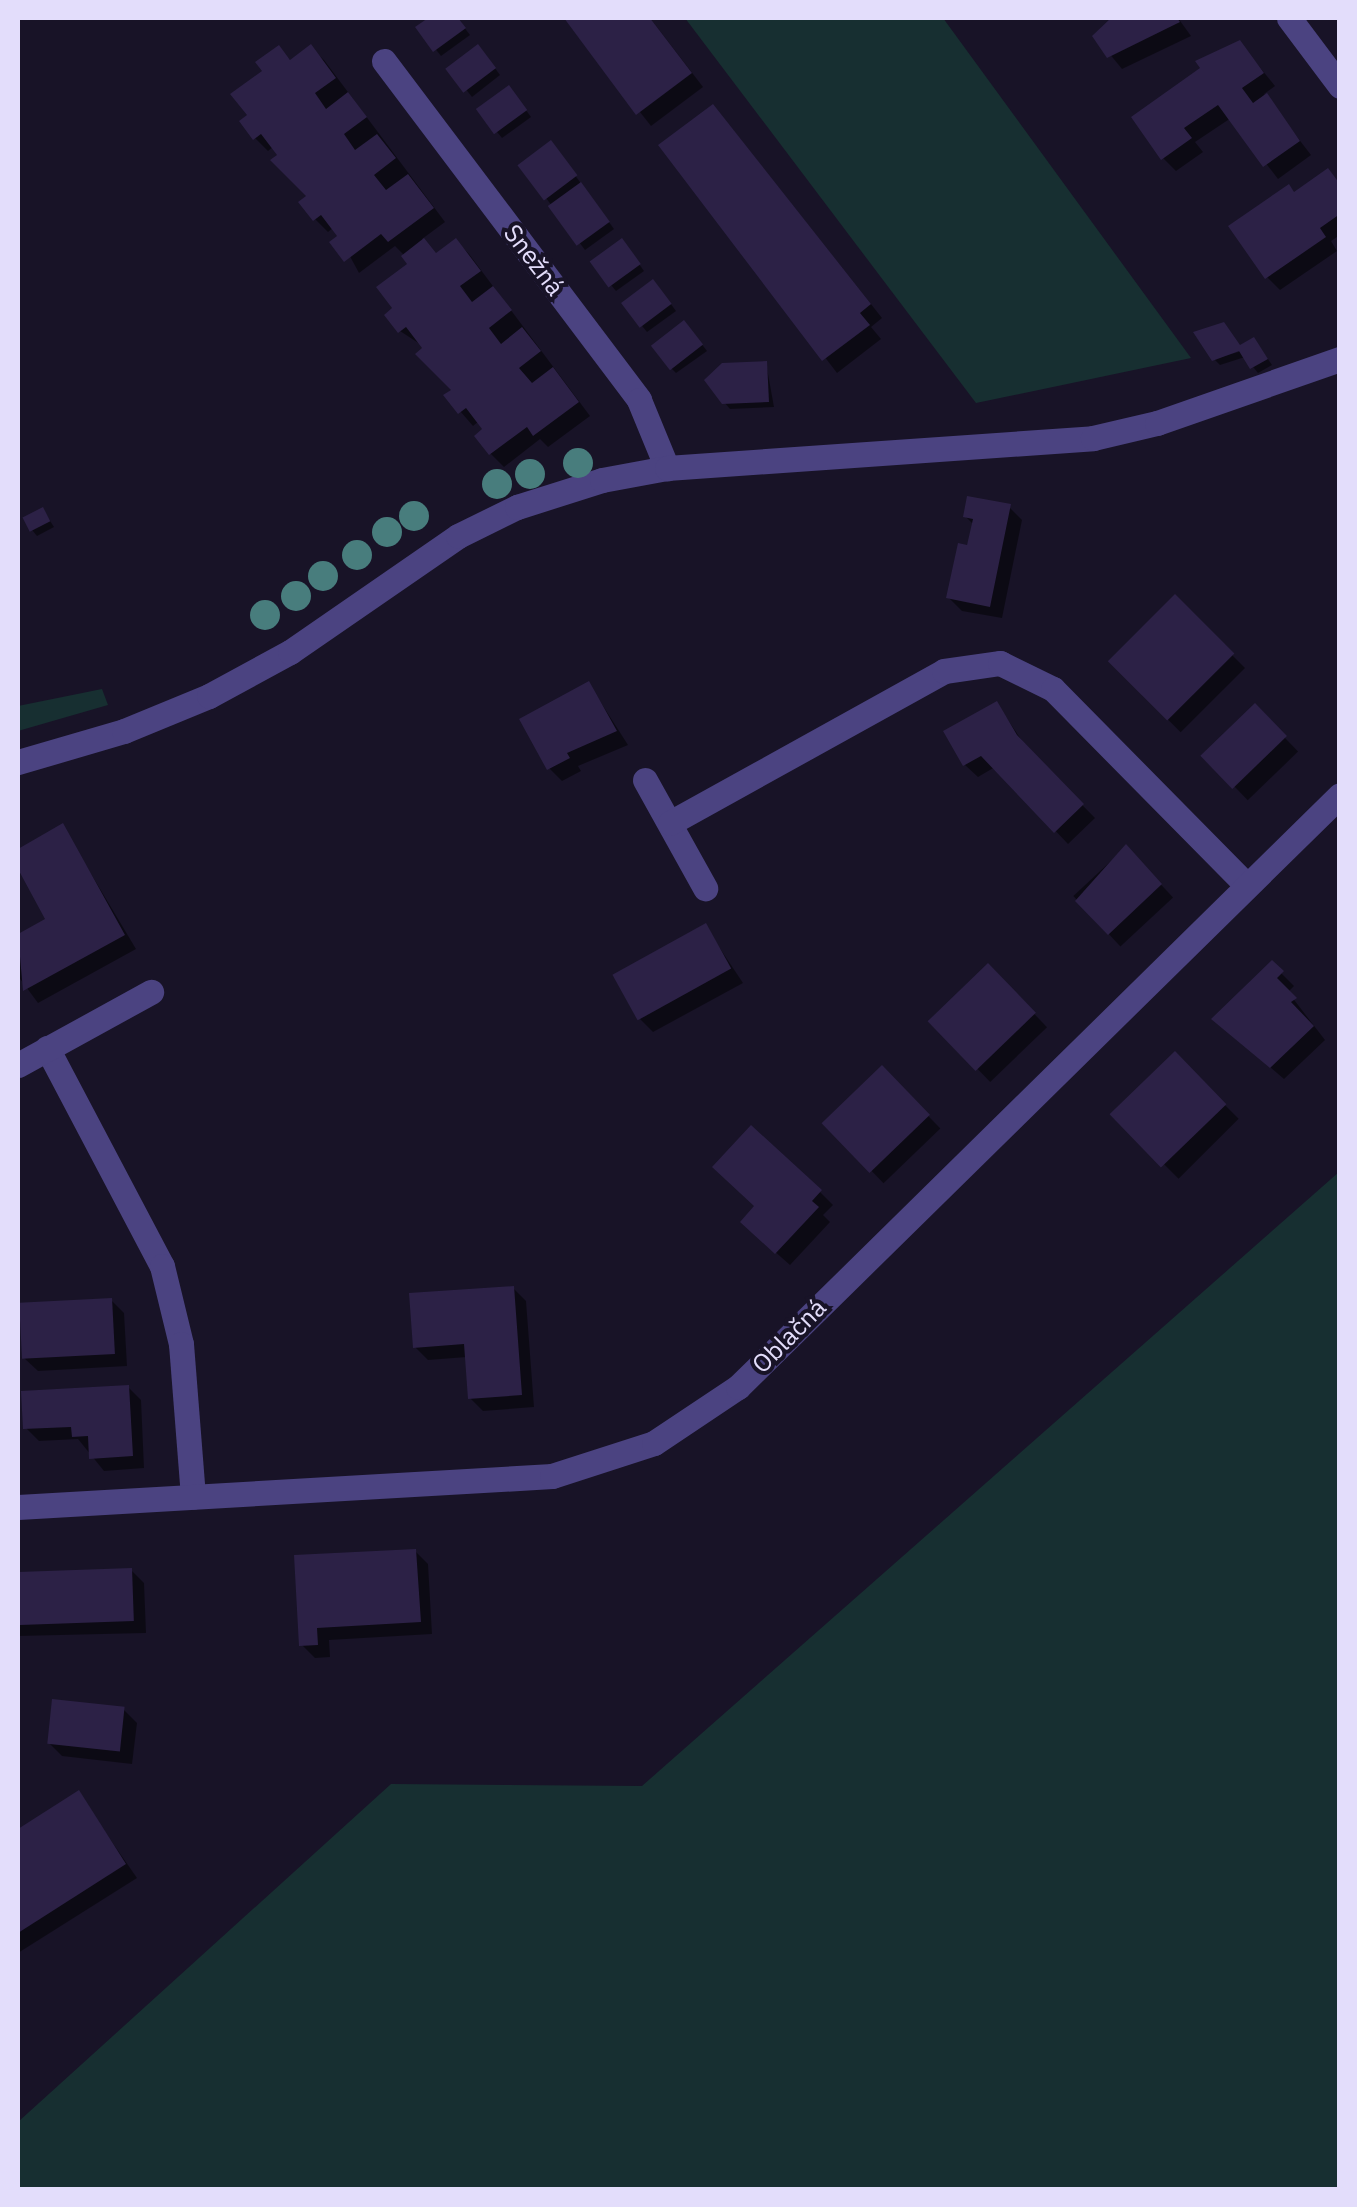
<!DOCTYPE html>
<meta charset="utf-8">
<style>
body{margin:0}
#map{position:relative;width:1357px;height:2207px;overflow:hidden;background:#181327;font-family:"IBM Plex Sans",sans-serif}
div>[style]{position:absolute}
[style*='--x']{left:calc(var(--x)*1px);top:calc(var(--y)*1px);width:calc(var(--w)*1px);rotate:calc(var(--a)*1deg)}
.green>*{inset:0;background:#172f31}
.shadow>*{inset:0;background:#0007;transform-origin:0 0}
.building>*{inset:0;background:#2c2146;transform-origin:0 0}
.minor>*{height:25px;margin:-12.5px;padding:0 12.5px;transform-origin:12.5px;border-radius:12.5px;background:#4b4381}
.trees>*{width:30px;height:30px;margin:-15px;border-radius:50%;background:#487d7d}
span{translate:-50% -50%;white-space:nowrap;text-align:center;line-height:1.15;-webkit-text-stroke:8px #181327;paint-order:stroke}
.street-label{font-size:25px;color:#e3ddfb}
.frame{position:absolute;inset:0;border:20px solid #e3ddfb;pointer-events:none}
</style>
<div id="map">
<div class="green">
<i style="clip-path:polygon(685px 18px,943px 18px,1191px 358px,976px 403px)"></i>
<i style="clip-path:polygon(102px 689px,108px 705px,18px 731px,18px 706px)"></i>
<i style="clip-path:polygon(1339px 1172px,1339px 2189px,18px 2189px,18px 2122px,391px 1784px,642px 1786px)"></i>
</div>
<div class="shadow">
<i style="clip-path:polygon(432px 18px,457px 18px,470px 35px,441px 56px,418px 27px)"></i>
<i style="clip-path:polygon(566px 18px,650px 18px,703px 87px,651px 126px)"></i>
<i style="clip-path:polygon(1114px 18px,1178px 18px,1191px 36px,1122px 69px,1095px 36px)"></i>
<i style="clip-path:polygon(1240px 43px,1275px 86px,1264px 94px,1311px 155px,1278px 179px,1231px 118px,1195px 142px,1203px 152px,1176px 171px,1163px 158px)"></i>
<i style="clip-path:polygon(279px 48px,292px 62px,311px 48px,324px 60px,445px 222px,422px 239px,437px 255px,456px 241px,469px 254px,590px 416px,548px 447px,540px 439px,504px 467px,491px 454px,478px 436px,486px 430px,479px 421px,473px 426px,447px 396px,455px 390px,426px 348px,400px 331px,395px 309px,411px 264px,405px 256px,395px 246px,359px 273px,334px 227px,328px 232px,315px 219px,310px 196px,274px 146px,268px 151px,255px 138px,250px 116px)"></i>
<i style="clip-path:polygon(484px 53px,500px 75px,472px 97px,449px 68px)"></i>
<i style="clip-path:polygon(514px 94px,531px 117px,502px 138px,479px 110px)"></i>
<i style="clip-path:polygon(725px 120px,882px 318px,871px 327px,881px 339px,837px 373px,662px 145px)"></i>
<i style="clip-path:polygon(556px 149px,614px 229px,585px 250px,546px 198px)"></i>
<i style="clip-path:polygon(1328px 171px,1340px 183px,1340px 235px,1331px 241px,1337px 251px,1280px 290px,1267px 277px,1295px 194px)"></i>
<i style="clip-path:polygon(627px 247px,644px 271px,616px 291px,611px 285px)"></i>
<i style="clip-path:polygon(659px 288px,676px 311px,647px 332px,624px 304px)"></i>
<i style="clip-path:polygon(690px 329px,707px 351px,676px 373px,671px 368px)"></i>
<i style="clip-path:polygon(1259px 346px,1272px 365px,1258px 373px,1245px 357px,1220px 365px,1214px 359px)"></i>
<i style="clip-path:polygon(766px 363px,774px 407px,730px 409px,724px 402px)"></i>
<i style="clip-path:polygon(1009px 507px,1022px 520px,1002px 618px,962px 611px,949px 598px,974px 525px,965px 516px)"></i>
<i style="clip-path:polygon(43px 510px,54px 527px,37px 536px,32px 530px)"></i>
<i style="left:1175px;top:598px;width:99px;height:91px;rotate:45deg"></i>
<i style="clip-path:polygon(589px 684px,628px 745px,578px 766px,581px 771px,562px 781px,549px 768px)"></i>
<i style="clip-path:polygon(997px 704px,1029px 751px,1095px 818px,1068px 844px,995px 767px,978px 777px,965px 765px)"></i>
<i style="left:1255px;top:707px;width:62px;height:70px;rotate:46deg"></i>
<i style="clip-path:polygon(63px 827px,136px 949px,38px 1003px,18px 976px,18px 937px,49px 920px,18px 864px,18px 852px)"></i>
<i style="left:1126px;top:847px;width:69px;height:72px;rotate:47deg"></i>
<i style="clip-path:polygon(705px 926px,743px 983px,653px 1032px,640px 1019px)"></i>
<i style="clip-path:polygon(1272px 964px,1294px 986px,1288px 992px,1325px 1040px,1284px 1079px,1228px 1031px)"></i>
<i style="left:988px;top:966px;width:85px;height:79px;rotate:46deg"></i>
<i style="left:1175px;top:1055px;width:90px;height:85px;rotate:45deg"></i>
<i style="left:882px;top:1068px;width:84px;height:79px;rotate:46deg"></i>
<i style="clip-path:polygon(820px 1192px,833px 1205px,823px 1215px,830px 1222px,790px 1265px,756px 1235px)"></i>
<i style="clip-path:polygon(513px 1288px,526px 1301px,534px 1407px,483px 1411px,470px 1398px,467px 1357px,428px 1360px,415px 1347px)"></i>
<i style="clip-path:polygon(111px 1300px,124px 1313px,127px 1366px,38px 1371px,24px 1358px)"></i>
<i style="clip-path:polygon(128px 1387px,141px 1400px,144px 1468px,104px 1471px,78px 1439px,39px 1441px,26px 1428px)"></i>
<i style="clip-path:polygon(415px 1551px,428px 1564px,432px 1634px,329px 1640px,330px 1657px,315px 1658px,302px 1645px,297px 1558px)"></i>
<i style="clip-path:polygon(131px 1570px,144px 1583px,146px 1633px,18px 1636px,18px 1575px)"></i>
<i style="clip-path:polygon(124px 1710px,137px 1723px,132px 1764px,62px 1756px,49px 1743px)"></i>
<i style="clip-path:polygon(78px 1793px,137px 1878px,18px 1953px,18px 1832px)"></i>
</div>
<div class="building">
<i style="clip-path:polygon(428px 18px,458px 18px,466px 28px,433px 52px,415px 27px)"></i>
<i style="clip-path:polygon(564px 18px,650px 18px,692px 73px,636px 115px)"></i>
<i style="clip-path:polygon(1111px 18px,1177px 18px,1180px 22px,1107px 58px,1092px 36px)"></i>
<i style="clip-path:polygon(1240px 40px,1264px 73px,1242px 88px,1253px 103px,1267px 93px,1300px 141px,1263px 167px,1218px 105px,1184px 128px,1192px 138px,1161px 160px,1131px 117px,1200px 68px,1195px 61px)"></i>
<i style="clip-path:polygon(311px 44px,336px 78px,315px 93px,326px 109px,348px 92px,367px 117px,344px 134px,355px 150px,377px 134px,396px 158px,374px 175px,386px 190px,408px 174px,434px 208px,388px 242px,381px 234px,344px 262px,329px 242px,337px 236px,321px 215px,313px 221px,298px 202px,306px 196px,270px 160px,277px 155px,261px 134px,253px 140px,239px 121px,247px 115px,230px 94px,262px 71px,255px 62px,279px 45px,290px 60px)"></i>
<i style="left:478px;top:44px;width:30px;height:41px;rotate:53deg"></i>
<i style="left:509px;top:85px;width:31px;height:41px;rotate:54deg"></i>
<i style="clip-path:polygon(713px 104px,871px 304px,860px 313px,870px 325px,822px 361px,658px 145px)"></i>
<i style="left:551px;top:140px;width:44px;height:42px;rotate:53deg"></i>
<i style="clip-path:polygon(1328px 168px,1340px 184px,1340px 214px,1320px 228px,1326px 237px,1265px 279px,1228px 226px,1289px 184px,1294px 192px)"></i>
<i style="left:581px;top:182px;width:49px;height:41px;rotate:54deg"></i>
<i style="clip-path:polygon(424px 238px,436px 253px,456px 238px,481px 271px,460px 286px,472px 302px,493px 286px,512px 310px,489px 328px,501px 344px,522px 327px,541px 351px,519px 368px,532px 383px,553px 367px,579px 402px,533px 436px,527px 427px,489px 455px,474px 436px,482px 429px,466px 408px,458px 414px,443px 395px,451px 390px,415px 354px,422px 348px,406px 327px,398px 333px,384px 315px,392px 308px,376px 287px,407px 264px,401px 256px)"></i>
<i style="left:622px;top:238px;width:32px;height:40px;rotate:54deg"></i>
<i style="left:653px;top:279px;width:31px;height:40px;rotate:53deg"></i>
<i style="left:684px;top:320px;width:31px;height:42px;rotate:52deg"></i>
<i style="clip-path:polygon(1224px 322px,1240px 345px,1254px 337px,1268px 359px,1250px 369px,1239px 351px,1212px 361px,1193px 332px)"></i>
<i style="clip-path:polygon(767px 361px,769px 402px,722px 404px,704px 380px,722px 363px)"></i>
<i style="clip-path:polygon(967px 496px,1011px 504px,990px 607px,946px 598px,958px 543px,967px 545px,973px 519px,963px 517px)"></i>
<i style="left:43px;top:507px;width:16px;height:23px;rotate:63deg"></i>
<i style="left:1175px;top:594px;width:84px;height:95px;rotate:45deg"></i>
<i style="clip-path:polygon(589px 681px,617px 731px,567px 753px,570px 758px,547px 770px,519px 719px)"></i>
<i style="clip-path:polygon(997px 701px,1017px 735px,1084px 804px,1054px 833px,981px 756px,963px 766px,943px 731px)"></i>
<i style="left:1255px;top:703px;width:46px;height:76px;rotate:46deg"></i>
<i style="clip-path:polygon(63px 823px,125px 935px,23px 991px,18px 934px,45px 919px,18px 869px,18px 849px)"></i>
<i style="clip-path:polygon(1126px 844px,1162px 884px,1108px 935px,1075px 901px)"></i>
<i style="left:706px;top:923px;width:52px;height:107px;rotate:61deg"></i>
<i style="clip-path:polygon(1272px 960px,1284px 971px,1277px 978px,1297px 998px,1291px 1002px,1314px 1026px,1270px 1068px,1211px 1019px)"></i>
<i style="left:988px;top:963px;width:69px;height:84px;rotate:46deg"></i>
<i style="left:1175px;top:1051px;width:74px;height:91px;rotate:46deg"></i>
<i style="left:882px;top:1065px;width:69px;height:84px;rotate:46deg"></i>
<i style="clip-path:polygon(751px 1125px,822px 1190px,812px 1201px,819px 1207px,775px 1254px,740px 1222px,754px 1206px,712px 1167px)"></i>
<i style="clip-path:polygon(514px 1286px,522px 1395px,468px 1399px,464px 1344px,413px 1348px,409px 1293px)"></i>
<i style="left:112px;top:1298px;width:56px;height:93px;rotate:87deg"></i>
<i style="clip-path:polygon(129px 1385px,133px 1456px,89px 1459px,88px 1436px,72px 1437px,71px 1427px,23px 1429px,21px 1391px)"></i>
<i style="clip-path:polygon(416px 1549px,421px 1622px,317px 1628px,318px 1645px,299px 1646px,294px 1555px)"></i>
<i style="left:132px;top:1568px;width:53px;height:114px;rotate:88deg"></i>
<i style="left:52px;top:1699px;width:73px;height:45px;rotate:6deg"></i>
<i style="clip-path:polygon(79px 1790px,126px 1864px,18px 1933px,18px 1829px)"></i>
</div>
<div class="minor">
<i style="--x:1289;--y:18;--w:85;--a:53.1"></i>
<i style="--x:384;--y:61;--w:424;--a:53"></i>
<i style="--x:639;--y:400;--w:74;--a:67.6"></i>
<i style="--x:18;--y:762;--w:110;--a:-16.3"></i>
<i style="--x:124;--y:731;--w:92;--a:-22.4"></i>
<i style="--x:209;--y:696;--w:92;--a:-28.5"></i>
<i style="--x:290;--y:652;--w:204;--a:-34.6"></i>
<i style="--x:458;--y:536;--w:66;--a:-26.2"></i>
<i style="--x:517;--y:507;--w:89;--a:-17.6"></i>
<i style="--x:602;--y:480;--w:66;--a:-10.5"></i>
<i style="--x:667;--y:468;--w:427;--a:-4"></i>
<i style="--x:1093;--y:438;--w:66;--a:-13.2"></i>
<i style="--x:1157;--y:423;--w:194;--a:-19.3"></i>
<i style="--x:645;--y:780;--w:124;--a:60.9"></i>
<i style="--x:670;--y:823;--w:313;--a:-29"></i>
<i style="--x:944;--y:671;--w:57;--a:-8.1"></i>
<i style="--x:1000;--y:663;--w:59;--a:26.1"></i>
<i style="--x:1053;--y:689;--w:274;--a:45.4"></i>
<i style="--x:47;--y:1048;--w:246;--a:62.2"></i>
<i style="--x:162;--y:1266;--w:80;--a:76.3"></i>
<i style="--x:181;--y:1344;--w:153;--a:85.5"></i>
<i style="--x:18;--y:1065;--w:152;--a:-28.8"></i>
<i style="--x:18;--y:1507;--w:535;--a:-3.32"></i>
<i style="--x:552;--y:1476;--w:107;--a:-17.9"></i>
<i style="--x:654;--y:1443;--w:101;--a:-33.7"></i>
<i style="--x:738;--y:1387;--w:844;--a:-44.52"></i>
</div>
<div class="trees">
<i style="left:578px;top:463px"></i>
<i style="left:530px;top:474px"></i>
<i style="left:497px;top:484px"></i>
<i style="left:414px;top:516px"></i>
<i style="left:387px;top:532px"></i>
<i style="left:357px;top:555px"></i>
<i style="left:323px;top:576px"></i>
<i style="left:296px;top:596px"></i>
<i style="left:265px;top:615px"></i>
</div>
<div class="street-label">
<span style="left:534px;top:260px;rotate:53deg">Snežná</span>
<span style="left:789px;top:1336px;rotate:-45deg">Oblačná</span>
</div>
<div class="frame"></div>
</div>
